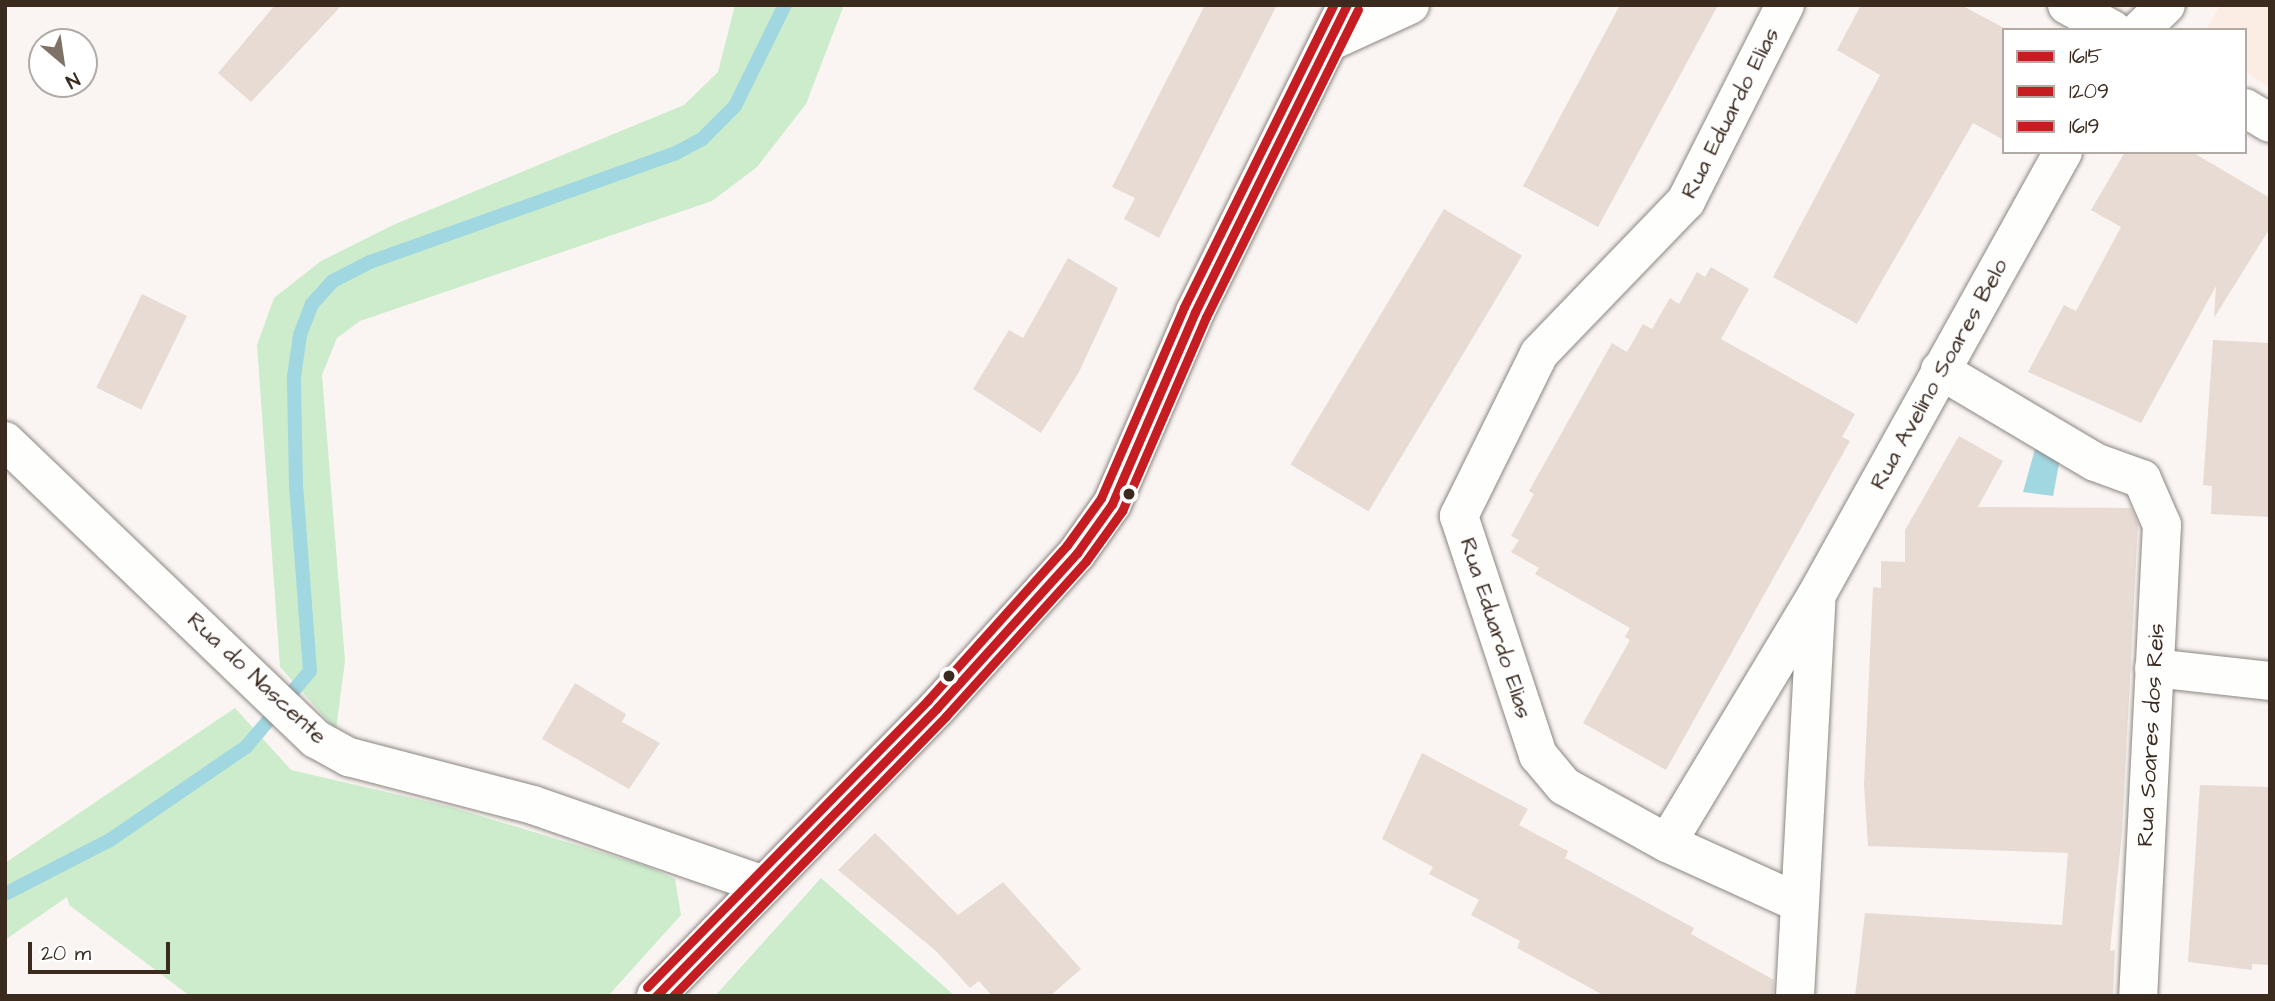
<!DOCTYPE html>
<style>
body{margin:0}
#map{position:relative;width:2275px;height:1001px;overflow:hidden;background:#faf5f2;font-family:"Architects Daughter",sans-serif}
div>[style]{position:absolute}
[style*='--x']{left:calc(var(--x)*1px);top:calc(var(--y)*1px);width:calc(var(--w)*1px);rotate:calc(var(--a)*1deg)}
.built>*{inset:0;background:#fbede4}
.green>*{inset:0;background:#cceccc}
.water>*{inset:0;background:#a1d7e0}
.stream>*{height:14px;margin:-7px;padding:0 7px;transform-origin:7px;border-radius:7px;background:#a1d7e0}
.building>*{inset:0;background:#e7dbd4;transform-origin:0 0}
.roads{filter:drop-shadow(0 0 2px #8c8682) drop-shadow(0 0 2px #8c8682)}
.minor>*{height:38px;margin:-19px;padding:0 19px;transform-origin:19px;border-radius:19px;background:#fefefd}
.tertiary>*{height:38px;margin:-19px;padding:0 19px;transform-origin:19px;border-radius:19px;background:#fefefd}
.bus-1>*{height:9px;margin:-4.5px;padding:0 4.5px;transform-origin:4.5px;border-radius:4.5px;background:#c61d23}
.bus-2>*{height:9px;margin:-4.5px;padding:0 4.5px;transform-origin:4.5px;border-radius:4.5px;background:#c61d23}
.bus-3>*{height:9px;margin:-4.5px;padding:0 4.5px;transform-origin:4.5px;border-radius:4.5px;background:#c61d23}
.dots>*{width:19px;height:19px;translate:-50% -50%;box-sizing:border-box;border:4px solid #fff;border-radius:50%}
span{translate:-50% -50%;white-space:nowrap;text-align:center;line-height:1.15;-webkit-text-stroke:6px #fff;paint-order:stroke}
.street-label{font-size:23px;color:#3b2a1e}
.frame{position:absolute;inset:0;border:7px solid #3b2a1e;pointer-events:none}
.legend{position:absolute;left:2002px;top:28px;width:245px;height:126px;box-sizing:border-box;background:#fff;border:2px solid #b1aaa5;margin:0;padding:9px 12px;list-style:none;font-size:21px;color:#3b2a1e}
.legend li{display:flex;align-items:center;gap:14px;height:35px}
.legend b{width:35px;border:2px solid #b1aaa5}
.north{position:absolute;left:28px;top:28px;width:70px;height:70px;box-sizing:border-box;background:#fff;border:2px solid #b1aaa5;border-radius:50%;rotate:151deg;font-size:19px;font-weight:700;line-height:28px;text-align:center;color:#3b2a1e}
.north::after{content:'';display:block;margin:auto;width:24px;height:32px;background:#7e7168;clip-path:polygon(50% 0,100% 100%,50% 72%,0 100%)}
.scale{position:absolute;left:28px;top:942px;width:142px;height:32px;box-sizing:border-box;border:4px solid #3b2a1e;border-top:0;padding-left:9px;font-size:21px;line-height:24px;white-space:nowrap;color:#3b2a1e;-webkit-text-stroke:5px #fff;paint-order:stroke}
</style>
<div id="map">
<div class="built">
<i style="clip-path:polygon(2220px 5px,2270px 5px,2270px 88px,2245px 72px,2245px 30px,2206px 30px)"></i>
</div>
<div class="green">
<i style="clip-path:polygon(735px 5px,844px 5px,806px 104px,757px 167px,712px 201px,360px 321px,337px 338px,322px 375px,345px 661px,336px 730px,280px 667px,257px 345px,274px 298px,321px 261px,393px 225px,684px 105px,718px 72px)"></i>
<i style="clip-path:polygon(235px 708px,291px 770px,451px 807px,649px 867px,675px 879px,681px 915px,608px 996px,190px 996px,69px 905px,67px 897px,5px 940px,5px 863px)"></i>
<i style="clip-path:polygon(821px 878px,955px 996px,715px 996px)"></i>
</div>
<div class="water">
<i style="clip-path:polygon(2037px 442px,2061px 453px,2053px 496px,2023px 492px)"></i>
</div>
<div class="stream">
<i style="--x:5;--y:894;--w:118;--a:-27.2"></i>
<i style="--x:110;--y:840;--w:165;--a:-34.4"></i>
<i style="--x:246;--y:747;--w:99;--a:-49.9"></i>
<i style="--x:310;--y:671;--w:186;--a:-94.3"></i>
<i style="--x:296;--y:486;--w:109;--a:-91.1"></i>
<i style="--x:294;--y:377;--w:42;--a:-81.9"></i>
<i style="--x:300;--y:335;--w:33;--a:-69"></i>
<i style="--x:312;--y:304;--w:31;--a:-48"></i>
<i style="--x:333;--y:281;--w:42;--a:-27.2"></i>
<i style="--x:370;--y:262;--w:323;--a:-19.6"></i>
<i style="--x:674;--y:154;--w:32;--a:-28"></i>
<i style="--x:702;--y:139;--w:47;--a:-45"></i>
<i style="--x:735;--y:106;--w:113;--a:-63.7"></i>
</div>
<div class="building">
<i style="clip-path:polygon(275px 5px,342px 5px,251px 102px,218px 73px)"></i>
<i style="clip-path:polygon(1205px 5px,1277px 5px,1159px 238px,1124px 219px,1135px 198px,1112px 187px)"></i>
<i style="clip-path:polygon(1620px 5px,1718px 5px,1598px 227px,1523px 186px)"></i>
<i style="clip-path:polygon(1861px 5px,1961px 5px,2004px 28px,2004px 140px,1973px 123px,1857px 324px,1773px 277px,1880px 75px,1837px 50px)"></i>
<i style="clip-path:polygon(2125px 152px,2192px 152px,2270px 198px,2270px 228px,2214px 318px,2216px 286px,2141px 423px,2028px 372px,2064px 305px,2076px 311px,2121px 227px,2091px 210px)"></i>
<i style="left:1444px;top:209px;width:91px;height:298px;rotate:31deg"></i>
<i style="clip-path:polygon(1068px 258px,1118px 288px,1079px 372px,1041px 433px,973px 389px,1009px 330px,1023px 338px)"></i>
<i style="clip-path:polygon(1711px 267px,1749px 289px,1721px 339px,1855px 414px,1842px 437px,1850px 441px,1666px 770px,1583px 723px,1630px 640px,1625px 637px,1630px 628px,1535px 574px,1539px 568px,1511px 552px,1519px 540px,1511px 536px,1534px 494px,1529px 491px,1612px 343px,1627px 352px,1643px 324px,1652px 329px,1670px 298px,1679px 304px,1697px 272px,1705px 277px)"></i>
<i style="left:142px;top:294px;width:50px;height:104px;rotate:26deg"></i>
<i style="clip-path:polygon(2213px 340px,2270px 343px,2270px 517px,2211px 514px,2212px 486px,2203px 485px)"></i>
<i style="clip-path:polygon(1959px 436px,2003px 461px,1978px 507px,2131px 508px,2138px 524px,2122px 832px,2110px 951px,2115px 950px,2113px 996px,1855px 996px,1865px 913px,2062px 925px,2068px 853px,1868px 846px,1864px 785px,1873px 587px,1881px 588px,1881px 561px,1905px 562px,1905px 530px)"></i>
<i style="clip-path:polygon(575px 683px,626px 714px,622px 722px,660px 743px,629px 789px,542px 739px)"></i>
<i style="clip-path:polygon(1422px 753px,1528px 809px,1519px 825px,1568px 851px,1565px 858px,1694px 928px,1691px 934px,1774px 980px,1773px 996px,1605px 996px,1517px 948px,1520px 941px,1471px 915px,1479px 900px,1429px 874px,1433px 867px,1382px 839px)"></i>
<i style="clip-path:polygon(2200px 785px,2270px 787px,2270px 965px,2252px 964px,2252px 970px,2188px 962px)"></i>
<i style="clip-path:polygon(875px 833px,958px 915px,1003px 882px,1081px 969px,1050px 996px,992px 996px,979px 981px,970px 988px,936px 951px,838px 870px)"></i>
</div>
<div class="roads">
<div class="minor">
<i style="--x:1785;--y:5;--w:220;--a:116.8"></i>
<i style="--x:1686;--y:201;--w:212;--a:133.9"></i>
<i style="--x:1539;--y:354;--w:181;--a:116.3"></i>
<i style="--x:1459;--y:516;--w:252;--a:71.7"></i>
<i style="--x:1538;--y:755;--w:40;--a:50"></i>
<i style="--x:1564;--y:786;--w:118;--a:29"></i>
<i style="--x:1667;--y:843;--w:145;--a:24.4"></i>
<i style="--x:2067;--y:5;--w:52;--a:28.5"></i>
<i style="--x:2140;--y:30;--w:36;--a:-44"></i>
<i style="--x:2245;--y:108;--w:29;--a:31"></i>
<i style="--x:1940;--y:370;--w:180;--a:30.7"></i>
<i style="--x:2095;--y:462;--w:50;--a:19.9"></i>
<i style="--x:2142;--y:479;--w:50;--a:66.5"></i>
<i style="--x:2162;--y:525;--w:472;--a:92.9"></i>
<i style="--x:5;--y:441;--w:431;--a:43.8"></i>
<i style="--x:316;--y:739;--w:38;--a:29"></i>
<i style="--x:349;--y:757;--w:190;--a:14.6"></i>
<i style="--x:533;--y:805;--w:244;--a:19.1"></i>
<i style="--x:2154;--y:668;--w:117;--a:6.4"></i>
<i style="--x:1667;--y:843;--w:288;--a:-58.9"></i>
<i style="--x:1816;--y:596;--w:508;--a:-60.91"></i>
<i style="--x:1795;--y:996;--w:394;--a:-86.9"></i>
</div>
<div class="tertiary">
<i style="--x:1329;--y:42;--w:89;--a:-24.6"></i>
<i style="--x:656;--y:996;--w:402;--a:-45.7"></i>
<i style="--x:937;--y:708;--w:209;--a:-47.9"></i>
<i style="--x:1077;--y:553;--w:60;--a:-54.5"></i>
<i style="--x:1112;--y:504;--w:209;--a:-66.6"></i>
<i style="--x:1195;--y:312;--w:343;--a:-63.7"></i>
</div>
</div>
<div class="bus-1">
<i style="--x:656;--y:996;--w:402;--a:-45.7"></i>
<i style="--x:937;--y:708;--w:209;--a:-47.9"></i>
<i style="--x:1077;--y:553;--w:60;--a:-54.5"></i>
<i style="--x:1112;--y:504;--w:209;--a:-66.6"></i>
<i style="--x:1195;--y:312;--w:343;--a:-63.7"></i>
</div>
<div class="bus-2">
<i style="--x:673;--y:996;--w:391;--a:-45.7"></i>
<i style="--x:946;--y:716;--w:209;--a:-47.9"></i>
<i style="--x:1086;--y:561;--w:62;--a:-54.2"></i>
<i style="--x:1122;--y:511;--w:211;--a:-66.6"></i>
<i style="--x:1206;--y:317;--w:343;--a:-63.7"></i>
</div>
<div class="bus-3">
<i style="--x:647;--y:987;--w:402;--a:-45.6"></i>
<i style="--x:928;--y:700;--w:208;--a:-48.1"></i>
<i style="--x:1067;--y:545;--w:58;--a:-54.1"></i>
<i style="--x:1101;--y:498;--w:208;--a:-66.5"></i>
<i style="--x:1184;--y:307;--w:337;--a:-63.7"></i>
</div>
<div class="dots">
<i style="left:1129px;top:494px;background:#3b2a1e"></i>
<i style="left:949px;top:676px;background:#3b2a1e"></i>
</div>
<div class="street-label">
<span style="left:1730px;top:113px;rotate:-63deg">Rua Eduardo Elias</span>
<span style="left:1939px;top:374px;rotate:-61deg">Rua Avelino Soares Belo</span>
<span style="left:1496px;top:628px;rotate:72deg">Rua Eduardo Elias</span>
<span style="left:257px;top:678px;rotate:43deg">Rua do Nascente</span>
<span style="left:2151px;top:735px;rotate:-87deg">Rua Soares dos Reis</span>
</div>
<div class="frame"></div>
<ul class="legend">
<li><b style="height:9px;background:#c61d23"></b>1615</li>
<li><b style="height:9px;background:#c61d23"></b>1209</li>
<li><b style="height:9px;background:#c61d23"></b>1619</li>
</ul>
<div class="north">N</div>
<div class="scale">20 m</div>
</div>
